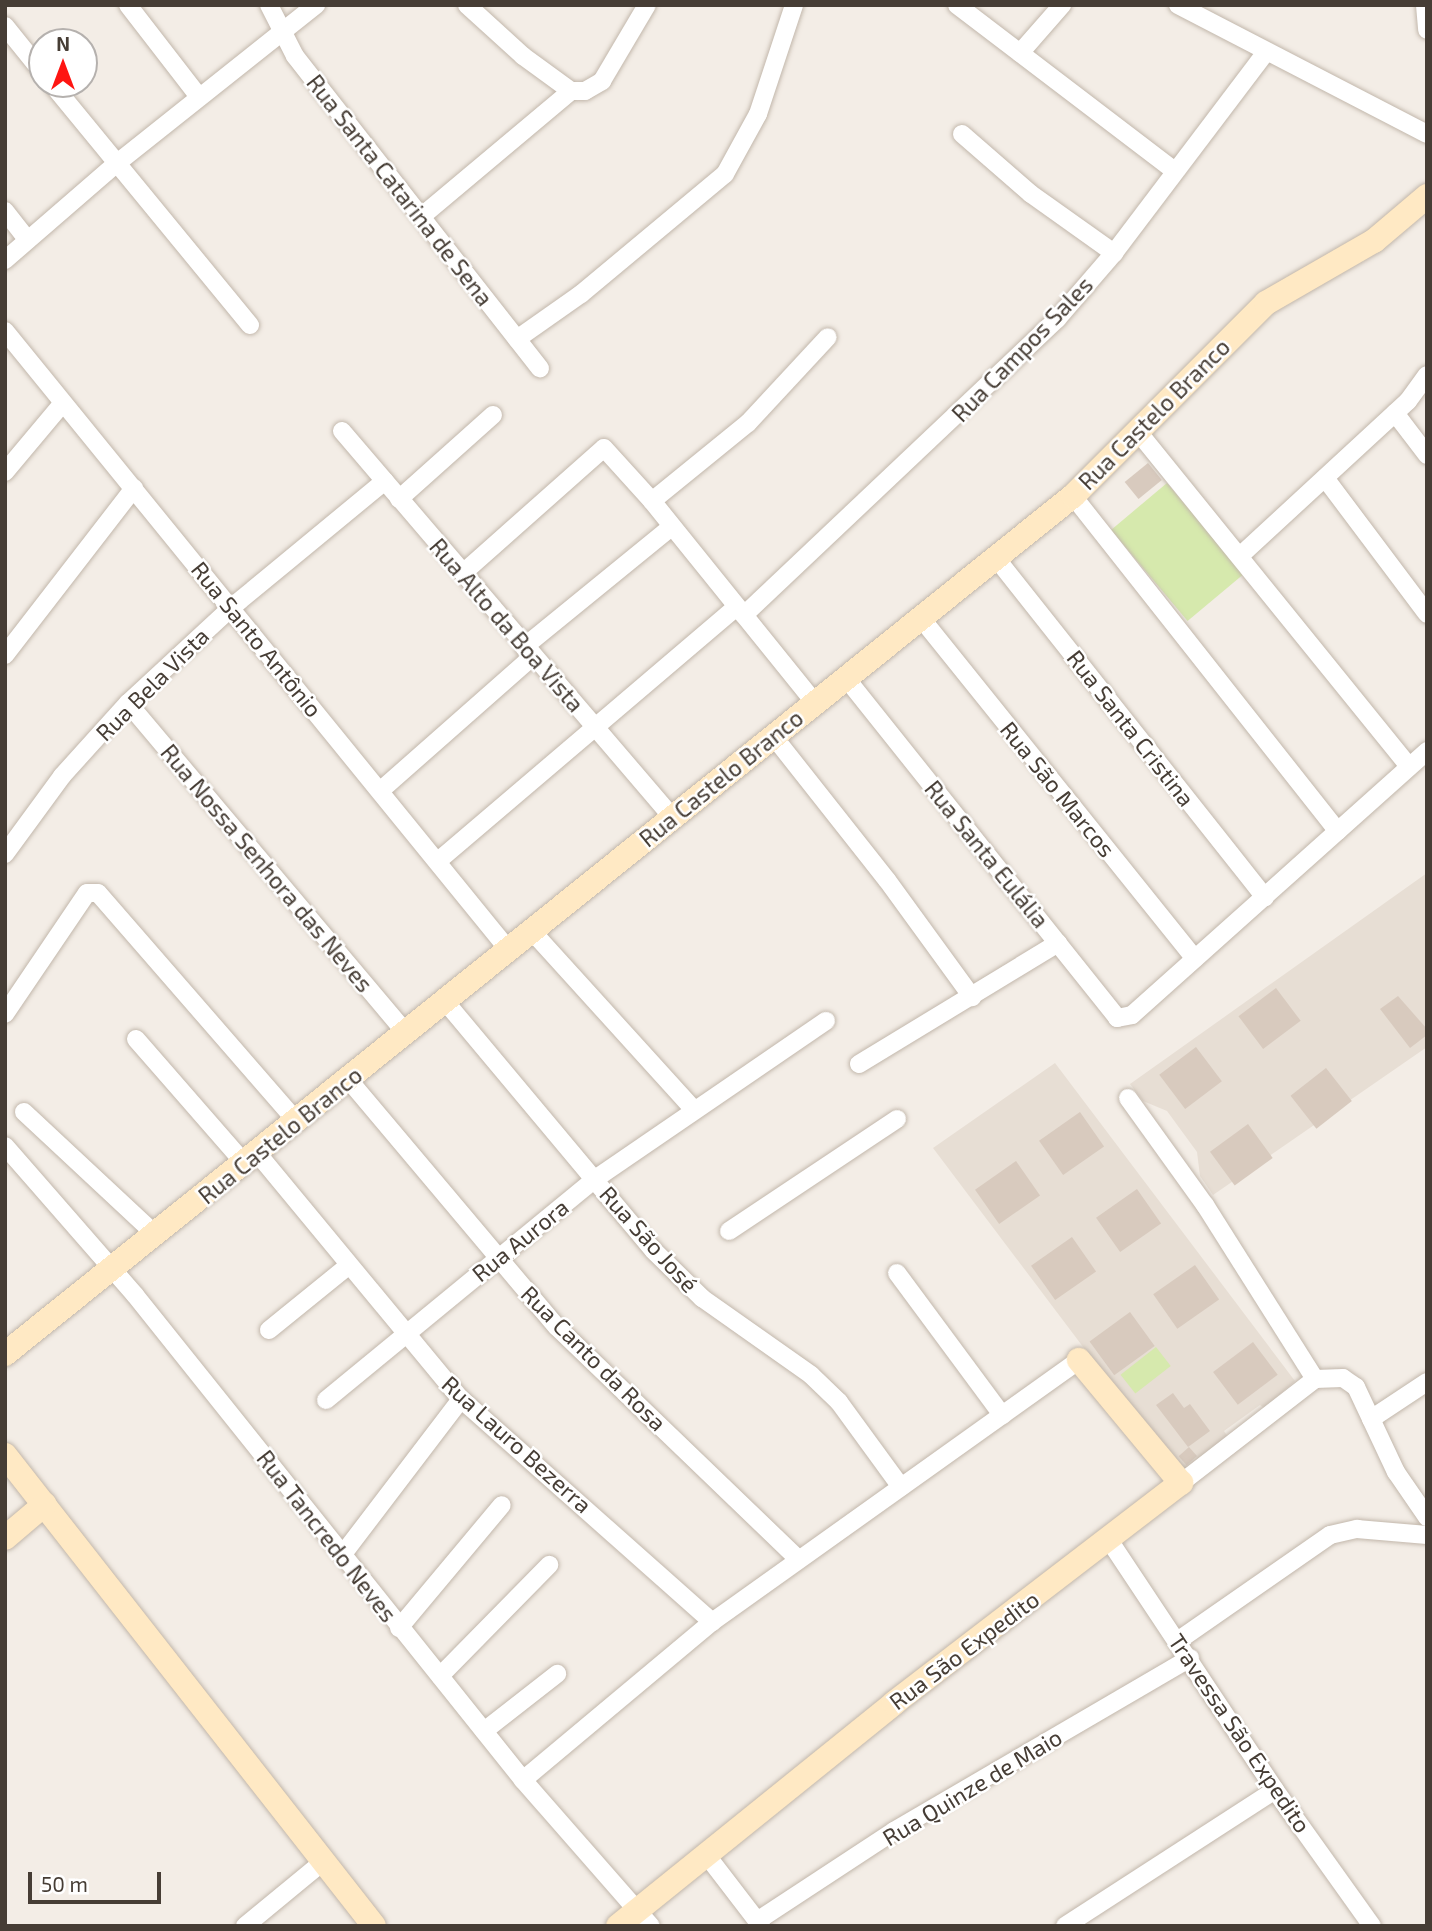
<!DOCTYPE html>
<meta charset="utf-8">
<style>
body{margin:0}
#map{position:relative;width:1432px;height:1931px;overflow:hidden;background:#f3ede6;font-family:"Exo 2",sans-serif}
div>[style]{position:absolute}
[style*='--x']{left:calc(var(--x)*1px);top:calc(var(--y)*1px);width:calc(var(--w)*1px);rotate:calc(var(--a)*1deg)}
.residential>*{inset:0;background:#e7ded4}
.green>*{inset:0;background:#d6e9ad;transform-origin:0 0}
.building>*{inset:0;background:#d8cabe;transform-origin:0 0}
.roads{filter:drop-shadow(0 0 2px #c2b7ab) drop-shadow(0 0 2px #c2b7ab)}
.street>*{height:18px;margin:-9px;padding:0 9px;transform-origin:9px;border-radius:9px;background:#fff}
.secondary>*{height:24px;margin:-12px;padding:0 12px;transform-origin:12px;border-radius:12px;background:#ffe9c4}
span{translate:-50% -50%;white-space:nowrap;text-align:center;line-height:1.15;-webkit-text-stroke:5px #fff;paint-order:stroke}
.street-label{font-size:23px;color:#463d35}
.frame{position:absolute;inset:0;border:7px solid #463d35;pointer-events:none}
.north{position:absolute;left:28px;top:28px;width:70px;height:70px;box-sizing:border-box;background:#fff;border:2px solid #b5b1ae;border-radius:50%;rotate:0deg;font-size:19px;font-weight:700;line-height:28px;text-align:center;color:#463d35}
.north::after{content:'';display:block;margin:auto;width:24px;height:32px;background:#fe1512;clip-path:polygon(50% 0,100% 100%,50% 72%,0 100%)}
.scale{position:absolute;left:28px;top:1872px;width:133px;height:32px;box-sizing:border-box;border:4px solid #463d35;border-top:0;padding-left:9px;font-size:21px;line-height:24px;white-space:nowrap;color:#463d35;-webkit-text-stroke:5px #fff;paint-order:stroke}
</style>
<div id="map">
<div class="residential">
<i style="clip-path:polygon(1427px 873px,1427px 1047px,1213px 1195px,1200px 1176px,1197px 1152px,1167px 1111px,1143px 1101px,1130px 1084px)"></i>
<i style="clip-path:polygon(1055px 1063px,1295px 1381px,1264px 1408px,1260px 1405px,1224px 1431px,1230px 1440px,1186px 1472px,1105px 1376px,933px 1148px)"></i>
</div>
<div class="green">
<i style="left:1167px;top:483px;width:119px;height:73px;rotate:50deg"></i>
<i style="left:1156px;top:1347px;width:24px;height:45px;rotate:52deg"></i>
</div>
<div class="building">
<i style="left:1148px;top:463px;width:22px;height:30px;rotate:51deg"></i>
<i style="left:1276px;top:988px;width:41px;height:47px;rotate:53deg"></i>
<i style="clip-path:polygon(1398px 996px,1427px 1029px,1427px 1035px,1410px 1048px,1380px 1009px)"></i>
<i style="left:1196px;top:1047px;width:43px;height:46px;rotate:53deg"></i>
<i style="left:1326px;top:1068px;width:42px;height:45px;rotate:52deg"></i>
<i style="left:1080px;top:1112px;width:42px;height:50px;rotate:55deg"></i>
<i style="left:1248px;top:1124px;width:42px;height:47px;rotate:54deg"></i>
<i style="left:1016px;top:1161px;width:42px;height:50px;rotate:55deg"></i>
<i style="left:1137px;top:1189px;width:42px;height:50px;rotate:55deg"></i>
<i style="left:1072px;top:1237px;width:42px;height:50px;rotate:55deg"></i>
<i style="left:1195px;top:1265px;width:42px;height:51px;rotate:55deg"></i>
<i style="left:1130px;top:1312px;width:42px;height:50px;rotate:54deg"></i>
<i style="left:1253px;top:1342px;width:41px;height:50px;rotate:53deg"></i>
<i style="clip-path:polygon(1173px 1393px,1184px 1408px,1190px 1404px,1210px 1431px,1188px 1447px,1156px 1405px)"></i>
<i style="left:1189px;top:1447px;width:12px;height:14px;rotate:48deg"></i>
</div>
<div class="roads">
<div class="street">
<i style="--x:128;--y:5;--w:116;--a:52.3"></i>
<i style="--x:269;--y:5;--w:57;--a:63"></i>
<i style="--x:295;--y:56;--w:397;--a:51.9"></i>
<i style="--x:467;--y:5;--w:76;--a:42.3"></i>
<i style="--x:523;--y:56;--w:59;--a:36.1"></i>
<i style="--x:571;--y:91;--w:14;--a:0"></i>
<i style="--x:585;--y:91;--w:20;--a:-30"></i>
<i style="--x:602;--y:81;--w:88;--a:-59.4"></i>
<i style="--x:957;--y:5;--w:274;--a:37.3"></i>
<i style="--x:1178;--y:5;--w:280;--a:27.4"></i>
<i style="--x:1425;--y:5;--w:25;--a:85"></i>
<i style="--x:5;--y:26;--w:59;--a:51.2"></i>
<i style="--x:1020;--y:53;--w:64;--a:-48.8"></i>
<i style="--x:52;--y:84;--w:312;--a:50.6"></i>
<i style="--x:962;--y:134;--w:91;--a:41"></i>
<i style="--x:1031;--y:194;--w:102;--a:35.4"></i>
<i style="--x:5;--y:211;--w:36;--a:52"></i>
<i style="--x:422;--y:216;--w:194;--a:-40"></i>
<i style="--x:5;--y:260;--w:147;--a:-40.9"></i>
<i style="--x:116;--y:164;--w:256;--a:-38.5"></i>
<i style="--x:5;--y:331;--w:795;--a:50.87"></i>
<i style="--x:517;--y:339;--w:78;--a:-35.1"></i>
<i style="--x:581;--y:294;--w:187;--a:-39.8"></i>
<i style="--x:725;--y:174;--w:68;--a:-61.2"></i>
<i style="--x:758;--y:114;--w:115;--a:-71.7"></i>
<i style="--x:1395;--y:413;--w:53;--a:52.7"></i>
<i style="--x:342;--y:431;--w:509;--a:49.46"></i>
<i style="--x:1139;--y:433;--w:429;--a:51"></i>
<i style="--x:5;--y:472;--w:90;--a:-50"></i>
<i style="--x:1325;--y:478;--w:170;--a:53.1"></i>
<i style="--x:1073;--y:496;--w:427;--a:51.7"></i>
<i style="--x:399;--y:499;--w:126;--a:-41.8"></i>
<i style="--x:652;--y:501;--w:124;--a:-39.1"></i>
<i style="--x:748;--y:423;--w:117;--a:-47.1"></i>
<i style="--x:1241;--y:555;--w:227;--a:-42.7"></i>
<i style="--x:1408;--y:401;--w:32;--a:-54"></i>
<i style="--x:996;--y:558;--w:433;--a:51.6"></i>
<i style="--x:463;--y:573;--w:188;--a:-41.6"></i>
<i style="--x:604;--y:448;--w:72;--a:47.8"></i>
<i style="--x:652;--y:501;--w:260;--a:51.1"></i>
<i style="--x:744;--y:615;--w:431;--a:-43.4"></i>
<i style="--x:1057;--y:319;--w:87;--a:-49.2"></i>
<i style="--x:1114;--y:253;--w:252;--a:-52.9"></i>
<i style="--x:921;--y:618;--w:437;--a:51.2"></i>
<i style="--x:524;--y:647;--w:190;--a:-39.2"></i>
<i style="--x:5;--y:655;--w:211;--a:-52.3"></i>
<i style="--x:846;--y:678;--w:435;--a:51.4"></i>
<i style="--x:1117;--y:1018;--w:15;--a:-11"></i>
<i style="--x:1132;--y:1015;--w:396;--a:-41.8"></i>
<i style="--x:128;--y:703;--w:430;--a:49.9"></i>
<i style="--x:774;--y:737;--w:182;--a:51.7"></i>
<i style="--x:887;--y:880;--w:145;--a:54"></i>
<i style="--x:380;--y:791;--w:203;--a:-41.4"></i>
<i style="--x:5;--y:854;--w:97;--a:-53.8"></i>
<i style="--x:62;--y:776;--w:98;--a:-47.9"></i>
<i style="--x:128;--y:703;--w:142;--a:-42.7"></i>
<i style="--x:232;--y:607;--w:198;--a:-39.5"></i>
<i style="--x:438;--y:861;--w:392;--a:-40.4"></i>
<i style="--x:530;--y:929;--w:243;--a:47.8"></i>
<i style="--x:444;--y:1000;--w:326;--a:50.1"></i>
<i style="--x:653;--y:1250;--w:69;--a:44.4"></i>
<i style="--x:702;--y:1298;--w:133;--a:35.2"></i>
<i style="--x:811;--y:1375;--w:39;--a:44"></i>
<i style="--x:839;--y:1402;--w:105;--a:53.9"></i>
<i style="--x:5;--y:1014;--w:146;--a:-55.9"></i>
<i style="--x:87;--y:893;--w:11;--a:0"></i>
<i style="--x:98;--y:893;--w:303;--a:49"></i>
<i style="--x:136;--y:1039;--w:166;--a:48.9"></i>
<i style="--x:859;--y:1064;--w:233;--a:-31.3"></i>
<i style="--x:348;--y:1079;--w:324;--a:49.9"></i>
<i style="--x:557;--y:1327;--w:335;--a:43.9"></i>
<i style="--x:1128;--y:1098;--w:132;--a:54.3"></i>
<i style="--x:1205;--y:1205;--w:206;--a:57.7"></i>
<i style="--x:24;--y:1112;--w:180;--a:43"></i>
<i style="--x:5;--y:1146;--w:198;--a:48.9"></i>
<i style="--x:135;--y:1295;--w:621;--a:51.34"></i>
<i style="--x:523;--y:1780;--w:194;--a:48.8"></i>
<i style="--x:258;--y:1154;--w:318;--a:50.4"></i>
<i style="--x:461;--y:1399;--w:336;--a:41.6"></i>
<i style="--x:729;--y:1231;--w:202;--a:-33.7"></i>
<i style="--x:897;--y:1273;--w:177;--a:53.5"></i>
<i style="--x:269;--y:1330;--w:102;--a:-39"></i>
<i style="--x:326;--y:1400;--w:348;--a:-39.4"></i>
<i style="--x:595;--y:1179;--w:280;--a:-34.4"></i>
<i style="--x:1371;--y:1419;--w:67;--a:-33.5"></i>
<i style="--x:1181;--y:1483;--w:170;--a:-37.8"></i>
<i style="--x:1315;--y:1379;--w:28;--a:-2"></i>
<i style="--x:1343;--y:1378;--w:16;--a:35"></i>
<i style="--x:1356;--y:1387;--w:94;--a:64.8"></i>
<i style="--x:1396;--y:1472;--w:55;--a:55.4"></i>
<i style="--x:1109;--y:1540;--w:300;--a:56.4"></i>
<i style="--x:1275;--y:1790;--w:167;--a:54.5"></i>
<i style="--x:343;--y:1554;--w:195;--a:-52.7"></i>
<i style="--x:399;--y:1628;--w:160;--a:-50.1"></i>
<i style="--x:1179;--y:1640;--w:184;--a:-34.8"></i>
<i style="--x:1330;--y:1535;--w:28;--a:-13"></i>
<i style="--x:1357;--y:1529;--w:70;--a:4.9"></i>
<i style="--x:440;--y:1676;--w:156;--a:-45.5"></i>
<i style="--x:484;--y:1731;--w:93;--a:-38"></i>
<i style="--x:523;--y:1780;--w:246;--a:-39.9"></i>
<i style="--x:712;--y:1622;--w:451;--a:-35.5"></i>
<i style="--x:705;--y:1853;--w:92;--a:52.5"></i>
<i style="--x:757;--y:1921;--w:164;--a:-33.3"></i>
<i style="--x:894;--y:1831;--w:343;--a:-30.3"></i>
<i style="--x:245;--y:1926;--w:104;--a:-39.5"></i>
<i style="--x:1065;--y:1926;--w:250;--a:-32.9"></i>
</div>
<div class="secondary">
<i style="--x:5;--y:1354;--w:1370;--a:-38.78"></i>
<i style="--x:1073;--y:496;--w:273;--a:-45"></i>
<i style="--x:1266;--y:303;--w:125;--a:-29.9"></i>
<i style="--x:1374;--y:241;--w:70;--a:-40.3"></i>
<i style="--x:5;--y:1455;--w:598;--a:51.92"></i>
<i style="--x:5;--y:1538;--w:52;--a:-40.4"></i>
<i style="--x:618;--y:1926;--w:355;--a:-38.9"></i>
<i style="--x:894;--y:1703;--w:362;--a:-37.5"></i>
<i style="--x:1181;--y:1483;--w:160;--a:-129.7"></i>
</div>
</div>
<div class="street-label">
<span style="left:400px;top:190px;rotate:52deg">Rua Santa Catarina de Sena</span>
<span style="left:1022px;top:349px;rotate:-46deg">Rua Campos Sales</span>
<span style="left:1154px;top:414px;rotate:-45deg">Rua Castelo Branco</span>
<span style="left:507px;top:625px;rotate:49deg">Rua Alto da Boa Vista</span>
<span style="left:257px;top:639px;rotate:51deg">Rua Santo Antônio</span>
<span style="left:152px;top:684px;rotate:-45deg">Rua Bela Vista</span>
<span style="left:1131px;top:728px;rotate:52deg">Rua Santa Cristina</span>
<span style="left:721px;top:778px;rotate:-39deg">Rua Castelo Branco</span>
<span style="left:1058px;top:789px;rotate:51deg">Rua São Marcos</span>
<span style="left:987px;top:854px;rotate:51deg">Rua Santa Eulália</span>
<span style="left:267px;top:868px;rotate:50deg">Rua Nossa Senhora das Neves</span>
<span style="left:280px;top:1135px;rotate:-39deg">Rua Castelo Branco</span>
<span style="left:649px;top:1239px;rotate:48deg">Rua São José</span>
<span style="left:520px;top:1240px;rotate:-39deg">Rua Aurora</span>
<span style="left:594px;top:1358px;rotate:45deg">Rua Canto da Rosa</span>
<span style="left:517px;top:1444px;rotate:42deg">Rua Lauro Bezerra</span>
<span style="left:327px;top:1536px;rotate:52deg">Rua Tancredo Neves</span>
<span style="left:964px;top:1650px;rotate:-37deg">Rua São Expedito</span>
<span style="left:1240px;top:1733px;rotate:56deg">Travessa São Expedito</span>
<span style="left:972px;top:1787px;rotate:-31deg">Rua Quinze de Maio</span>
</div>
<div class="frame"></div>
<div class="north">N</div>
<div class="scale">50 m</div>
</div>
